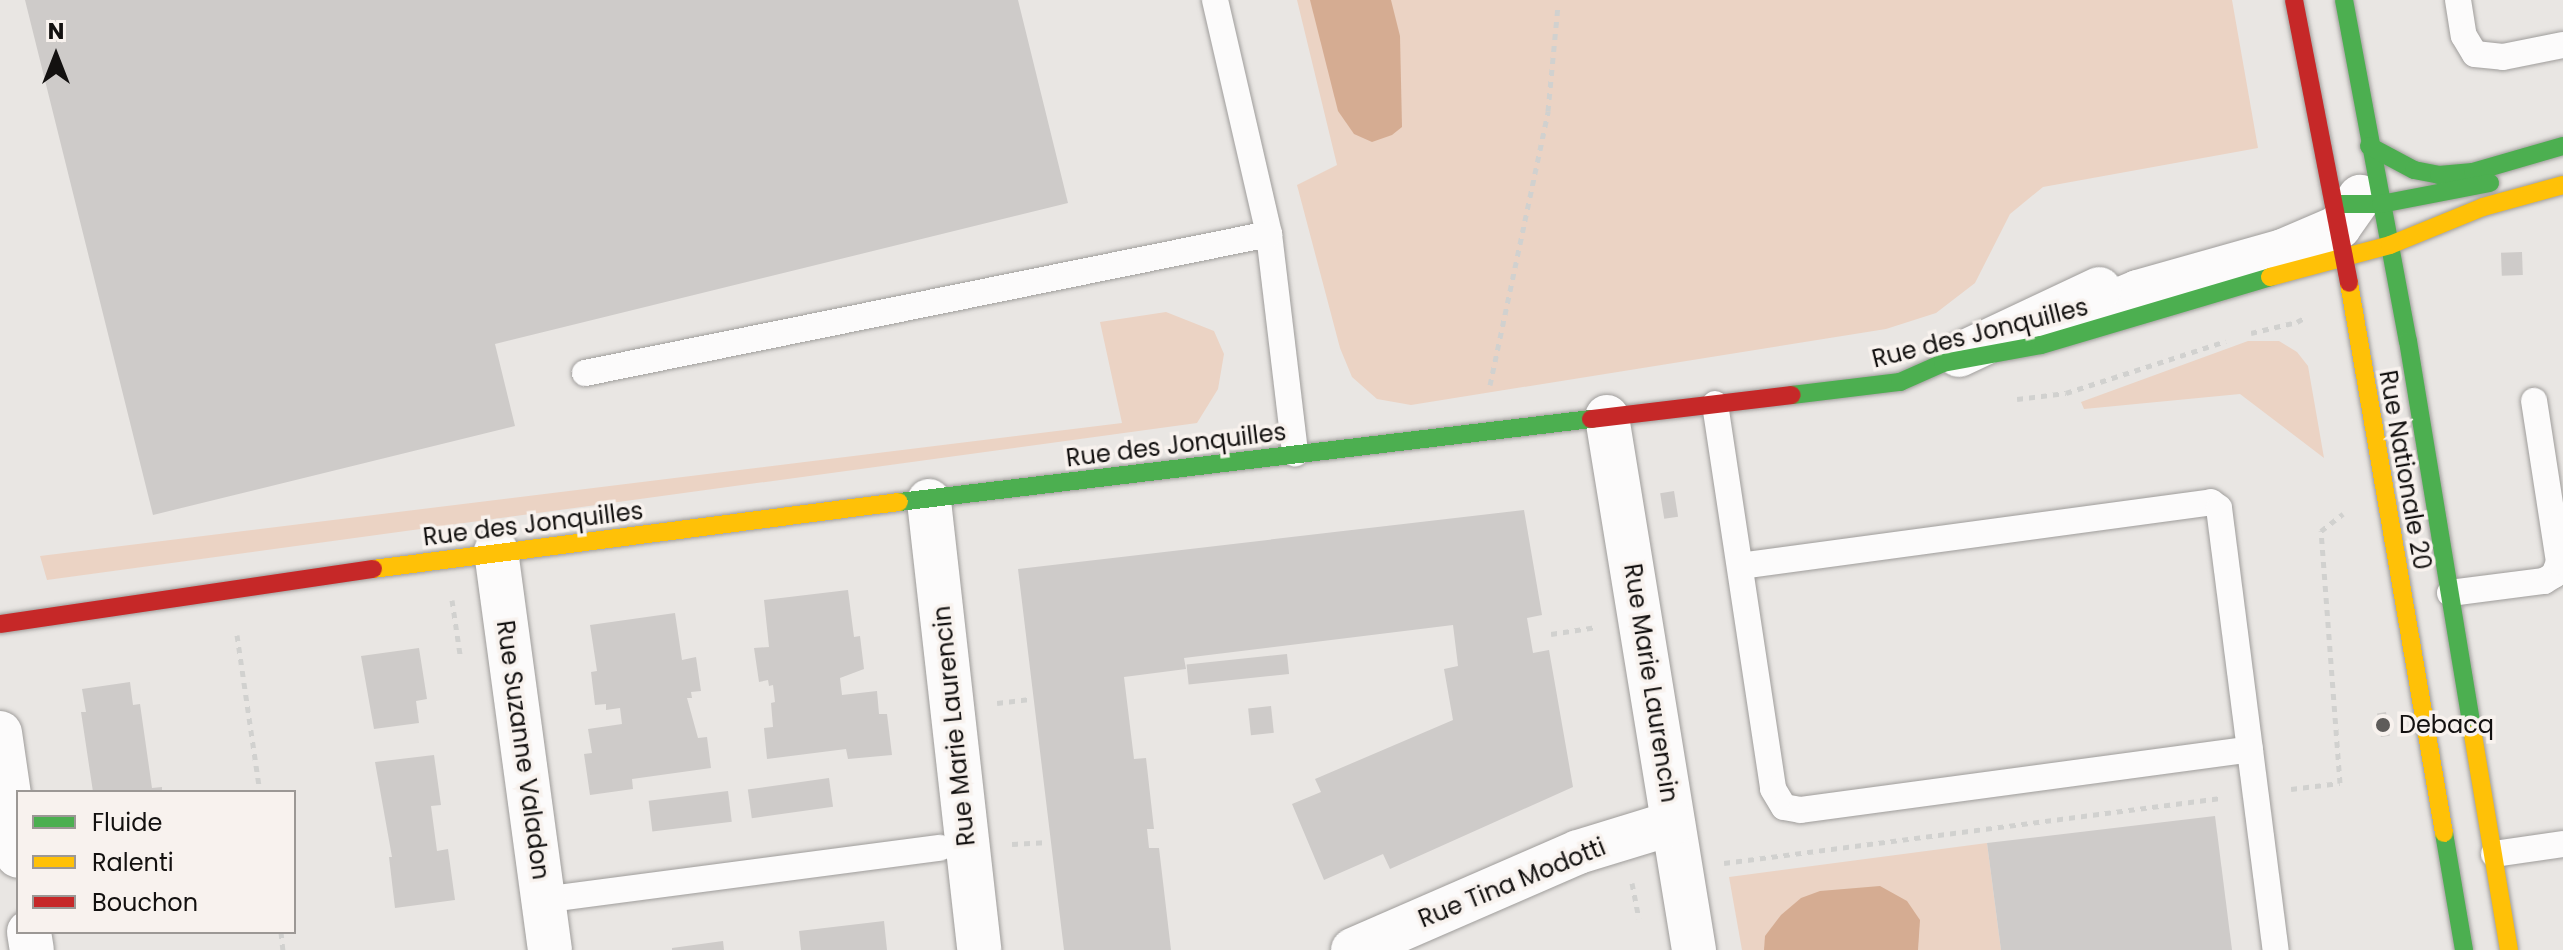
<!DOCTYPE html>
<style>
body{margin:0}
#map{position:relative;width:2563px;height:950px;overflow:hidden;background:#e9e6e3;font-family:Poppins,sans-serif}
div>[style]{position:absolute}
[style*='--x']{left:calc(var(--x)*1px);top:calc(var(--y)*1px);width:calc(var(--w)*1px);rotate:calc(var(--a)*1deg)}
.green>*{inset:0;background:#ebd3c4}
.water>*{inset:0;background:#d5ac92}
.building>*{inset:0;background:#cecbc9;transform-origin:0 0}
.path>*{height:5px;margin-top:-2.5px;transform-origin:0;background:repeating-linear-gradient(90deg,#d1d1cf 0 6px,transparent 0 12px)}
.roads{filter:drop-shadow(0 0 2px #9f9d9b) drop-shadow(0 0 2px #9f9d9b)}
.lane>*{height:26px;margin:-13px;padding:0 13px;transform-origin:13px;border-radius:13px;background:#fcfbfb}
.street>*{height:44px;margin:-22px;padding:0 22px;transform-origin:22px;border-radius:22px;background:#fcfbfb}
.fast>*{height:18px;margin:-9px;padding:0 9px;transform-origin:9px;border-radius:9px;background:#4caf50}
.slow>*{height:18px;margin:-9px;padding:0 9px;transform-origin:9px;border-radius:9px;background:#ffc107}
.jam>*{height:18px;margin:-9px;padding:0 9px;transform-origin:9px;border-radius:9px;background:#c62828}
.dots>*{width:22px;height:22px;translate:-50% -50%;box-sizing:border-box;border:4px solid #f8f2ee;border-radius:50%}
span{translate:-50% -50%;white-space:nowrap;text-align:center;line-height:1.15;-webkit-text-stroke:7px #f8f2ee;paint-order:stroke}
.street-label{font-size:24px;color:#131110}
.poi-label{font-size:24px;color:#131110}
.left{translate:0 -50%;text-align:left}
.legend{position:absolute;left:16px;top:790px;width:280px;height:144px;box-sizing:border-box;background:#f8f2ee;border:2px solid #9c9895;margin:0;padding:10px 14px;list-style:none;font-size:24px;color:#131110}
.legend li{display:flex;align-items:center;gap:16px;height:40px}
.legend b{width:40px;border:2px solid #9c9895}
.north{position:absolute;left:16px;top:16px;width:80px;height:80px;-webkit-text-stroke:6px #f8f2ee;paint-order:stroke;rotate:0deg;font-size:22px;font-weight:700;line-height:32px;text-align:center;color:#131110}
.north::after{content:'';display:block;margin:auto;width:28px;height:36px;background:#131110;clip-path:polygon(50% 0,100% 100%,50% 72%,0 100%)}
</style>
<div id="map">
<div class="green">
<i style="clip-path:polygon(1297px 0,2232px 0,2258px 148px,2043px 187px,2010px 214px,1975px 283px,1936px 313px,1886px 329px,1411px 405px,1377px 399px,1352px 377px,1340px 348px,1297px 185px,1337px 165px)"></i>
<i style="clip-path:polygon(1166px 312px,1214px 331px,1224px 354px,1218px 389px,1197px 423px,47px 580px,40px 556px,1122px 423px,1100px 322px)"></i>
<i style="clip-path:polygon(2248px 341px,2279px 341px,2297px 352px,2308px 366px,2324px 458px,2240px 394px,2084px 409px,2081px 402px)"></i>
<i style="clip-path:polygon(1987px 843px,2001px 950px,1742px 950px,1729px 877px)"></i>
</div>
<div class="water">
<i style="clip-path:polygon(1310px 0,1391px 0,1400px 36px,1402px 127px,1392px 135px,1372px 142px,1354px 134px,1338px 111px)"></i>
<i style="clip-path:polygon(1880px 886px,1907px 901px,1920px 920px,1918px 950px,1764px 950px,1765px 936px,1781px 915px,1801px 898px,1820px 891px)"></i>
</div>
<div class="building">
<i style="clip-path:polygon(25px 0,1018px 0,1068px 203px,495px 344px,515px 426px,153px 515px)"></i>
<i style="left:2522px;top:252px;width:23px;height:21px;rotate:88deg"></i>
<i style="left:1674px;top:491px;width:26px;height:14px;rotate:81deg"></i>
<i style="clip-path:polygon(1524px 510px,1542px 615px,1527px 618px,1533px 653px,1549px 650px,1573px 787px,1390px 869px,1383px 854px,1324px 880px,1292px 804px,1321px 792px,1315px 779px,1453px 720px,1444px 669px,1458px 666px,1453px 625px,1184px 658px,1186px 669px,1124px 677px,1134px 759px,1146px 758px,1154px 829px,1147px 829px,1149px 848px,1159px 848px,1171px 950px,1064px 950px,1018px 569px)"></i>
<i style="clip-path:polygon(848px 590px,854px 637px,860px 636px,864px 669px,840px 678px,842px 695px,877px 691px,879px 714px,887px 714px,892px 755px,848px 759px,846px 749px,767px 759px,764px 728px,773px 727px,771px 703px,775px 702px,773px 685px,769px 686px,768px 680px,759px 682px,754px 648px,769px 647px,764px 600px)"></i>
<i style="clip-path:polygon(675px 613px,682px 660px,696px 657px,701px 691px,691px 692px,692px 698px,687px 698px,698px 738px,707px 737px,711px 768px,632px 779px,633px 789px,590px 795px,584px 754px,592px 753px,588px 729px,622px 724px,620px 708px,606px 710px,606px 704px,595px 705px,591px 672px,597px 671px,590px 625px)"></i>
<i style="clip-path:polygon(419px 648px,427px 699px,416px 701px,419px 723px,374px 729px,361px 656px)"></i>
<i style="left:1287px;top:654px;width:20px;height:101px;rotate:84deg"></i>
<i style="clip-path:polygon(130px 682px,133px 705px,140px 704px,152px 788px,162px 787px,162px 792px,93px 792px,81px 712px,86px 712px,82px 689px)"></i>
<i style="left:1271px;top:706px;width:27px;height:23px;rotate:84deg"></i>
<i style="left:2386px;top:712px;width:24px;height:9px;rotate:81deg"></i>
<i style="clip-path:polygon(434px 755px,441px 805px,431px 806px,437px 851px,448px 849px,455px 900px,395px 908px,389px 857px,392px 857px,375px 762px)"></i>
<i style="left:829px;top:778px;width:29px;height:82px;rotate:82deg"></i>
<i style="left:728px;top:791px;width:31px;height:80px;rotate:83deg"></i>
<i style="clip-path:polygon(2215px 816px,2232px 950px,2001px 950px,1987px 843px)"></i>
<i style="clip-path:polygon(884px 921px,887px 950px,801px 950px,799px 931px)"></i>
<i style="clip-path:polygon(723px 941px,724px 950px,672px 950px,672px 948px)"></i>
</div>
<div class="path">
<i style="--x:2251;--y:333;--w:47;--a:-13.4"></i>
<i style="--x:2297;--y:322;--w:10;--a:-29"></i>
<i style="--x:1490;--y:385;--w:280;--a:-78"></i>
<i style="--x:1548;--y:111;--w:105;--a:-84.6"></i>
<i style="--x:2017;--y:399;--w:49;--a:-7"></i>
<i style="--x:2066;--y:393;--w:168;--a:-18"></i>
<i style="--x:452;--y:600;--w:55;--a:81.6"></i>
<i style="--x:1551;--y:634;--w:46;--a:-8.8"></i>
<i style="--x:237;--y:635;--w:159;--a:81.7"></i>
<i style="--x:997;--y:703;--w:31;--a:-7"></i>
<i style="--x:2291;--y:789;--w:49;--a:-7"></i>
<i style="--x:2340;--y:783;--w:253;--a:-94.3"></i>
<i style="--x:2321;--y:531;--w:28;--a:-38"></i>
<i style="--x:1012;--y:844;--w:33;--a:-3"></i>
<i style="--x:1724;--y:863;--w:501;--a:-7.45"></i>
<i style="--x:1632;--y:883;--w:36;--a:79"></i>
<i style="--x:281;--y:932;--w:18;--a:84"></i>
</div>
<div class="roads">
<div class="lane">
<i style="--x:1215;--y:0;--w:240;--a:77"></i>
<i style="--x:1269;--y:234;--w:221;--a:83.2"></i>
<i style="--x:2458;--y:0;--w:36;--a:81"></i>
<i style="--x:2464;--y:36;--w:21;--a:59"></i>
<i style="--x:2475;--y:54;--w:28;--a:6"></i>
<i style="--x:2503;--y:57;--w:61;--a:-11.3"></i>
<i style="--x:585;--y:373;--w:698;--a:-11.49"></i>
<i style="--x:1715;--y:404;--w:389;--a:81.4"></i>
<i style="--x:1773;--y:789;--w:21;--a:59"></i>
<i style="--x:1784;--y:807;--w:17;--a:10"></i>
<i style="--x:1801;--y:810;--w:453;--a:-7.7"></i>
<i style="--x:1740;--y:566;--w:475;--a:-7.7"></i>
<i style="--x:2211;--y:502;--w:10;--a:37"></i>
<i style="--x:2219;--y:508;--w:446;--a:82.7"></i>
<i style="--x:2450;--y:593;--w:95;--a:-7.3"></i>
<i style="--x:2544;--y:581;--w:12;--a:-31"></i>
<i style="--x:2554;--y:575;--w:14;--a:-69"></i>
<i style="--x:2559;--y:562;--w:163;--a:-98.8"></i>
<i style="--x:2494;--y:854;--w:70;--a:-8.2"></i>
<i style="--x:543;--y:900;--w:400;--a:-7.5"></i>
</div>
<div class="street">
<i style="--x:2076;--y:318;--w:67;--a:-22.8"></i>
<i style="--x:2138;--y:292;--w:151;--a:-15.8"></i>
<i style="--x:2283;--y:251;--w:61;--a:-23.2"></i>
<i style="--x:2339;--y:227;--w:37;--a:-55"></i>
<i style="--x:1959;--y:355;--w:155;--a:-25.2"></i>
<i style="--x:1607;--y:417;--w:540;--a:80.73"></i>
<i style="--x:929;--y:501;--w:452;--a:83.6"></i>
<i style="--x:496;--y:551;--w:403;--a:82.3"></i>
<i style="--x:0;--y:733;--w:124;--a:81.7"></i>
<i style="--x:29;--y:932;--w:18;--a:81"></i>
<i style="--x:1353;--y:950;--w:245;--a:-23.5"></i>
<i style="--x:1578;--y:852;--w:99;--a:-17"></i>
</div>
<div class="fast">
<i style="--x:2344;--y:0;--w:347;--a:79.4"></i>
<i style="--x:2408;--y:341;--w:399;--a:80.6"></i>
<i style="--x:2369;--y:146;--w:51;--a:28.1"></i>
<i style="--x:2414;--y:170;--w:25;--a:11"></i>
<i style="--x:2439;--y:175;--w:34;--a:-5"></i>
<i style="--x:2473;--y:172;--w:94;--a:-16.1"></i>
<i style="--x:2334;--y:204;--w:47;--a:0"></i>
<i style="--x:2381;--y:204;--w:111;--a:-10.9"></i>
<i style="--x:1792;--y:395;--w:109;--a:-6.9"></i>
<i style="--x:1900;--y:382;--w:47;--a:-23.8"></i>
<i style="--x:1943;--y:363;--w:100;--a:-10.4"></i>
<i style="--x:2041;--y:345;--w:239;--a:-16.5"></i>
<i style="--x:899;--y:502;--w:697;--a:-6.84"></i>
<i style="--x:2444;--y:833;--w:119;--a:80.3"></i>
</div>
<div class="slow">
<i style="--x:2270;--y:277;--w:124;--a:-14.9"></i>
<i style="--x:2390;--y:245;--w:100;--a:-22.2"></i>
<i style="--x:2483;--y:207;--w:83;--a:-15.4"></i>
<i style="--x:2349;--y:283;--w:558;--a:80.2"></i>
<i style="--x:373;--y:569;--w:530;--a:-7.26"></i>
<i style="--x:2473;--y:735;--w:218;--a:80.5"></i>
</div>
<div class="jam">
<i style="--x:2294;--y:0;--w:288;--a:79"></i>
<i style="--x:1591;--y:419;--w:202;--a:-6.8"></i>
<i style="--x:0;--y:624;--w:377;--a:-8.4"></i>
</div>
</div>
<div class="dots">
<i style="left:2383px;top:725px;background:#5e5c5a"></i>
</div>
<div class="street-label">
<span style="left:1980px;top:333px;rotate:-14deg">Rue des Jonquilles</span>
<span style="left:1176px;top:445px;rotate:-7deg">Rue des Jonquilles</span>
<span style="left:2405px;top:470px;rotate:80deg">Rue Nationale 20</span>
<span style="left:533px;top:524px;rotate:-7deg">Rue des Jonquilles</span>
<span style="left:1651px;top:683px;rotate:81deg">Rue Marie Laurencin</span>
<span style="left:954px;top:726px;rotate:-96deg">Rue Marie Laurencin</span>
<span style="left:523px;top:750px;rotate:82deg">Rue Suzanne Valadon</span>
<span style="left:1512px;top:883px;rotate:-22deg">Rue Tina Modotti</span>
</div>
<div class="poi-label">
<span class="left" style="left:2399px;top:725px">Debacq</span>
</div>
<ul class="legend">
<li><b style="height:10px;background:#4caf50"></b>Fluide</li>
<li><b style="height:10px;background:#ffc107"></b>Ralenti</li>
<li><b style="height:10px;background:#c62828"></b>Bouchon</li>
</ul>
<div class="north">N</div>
</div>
